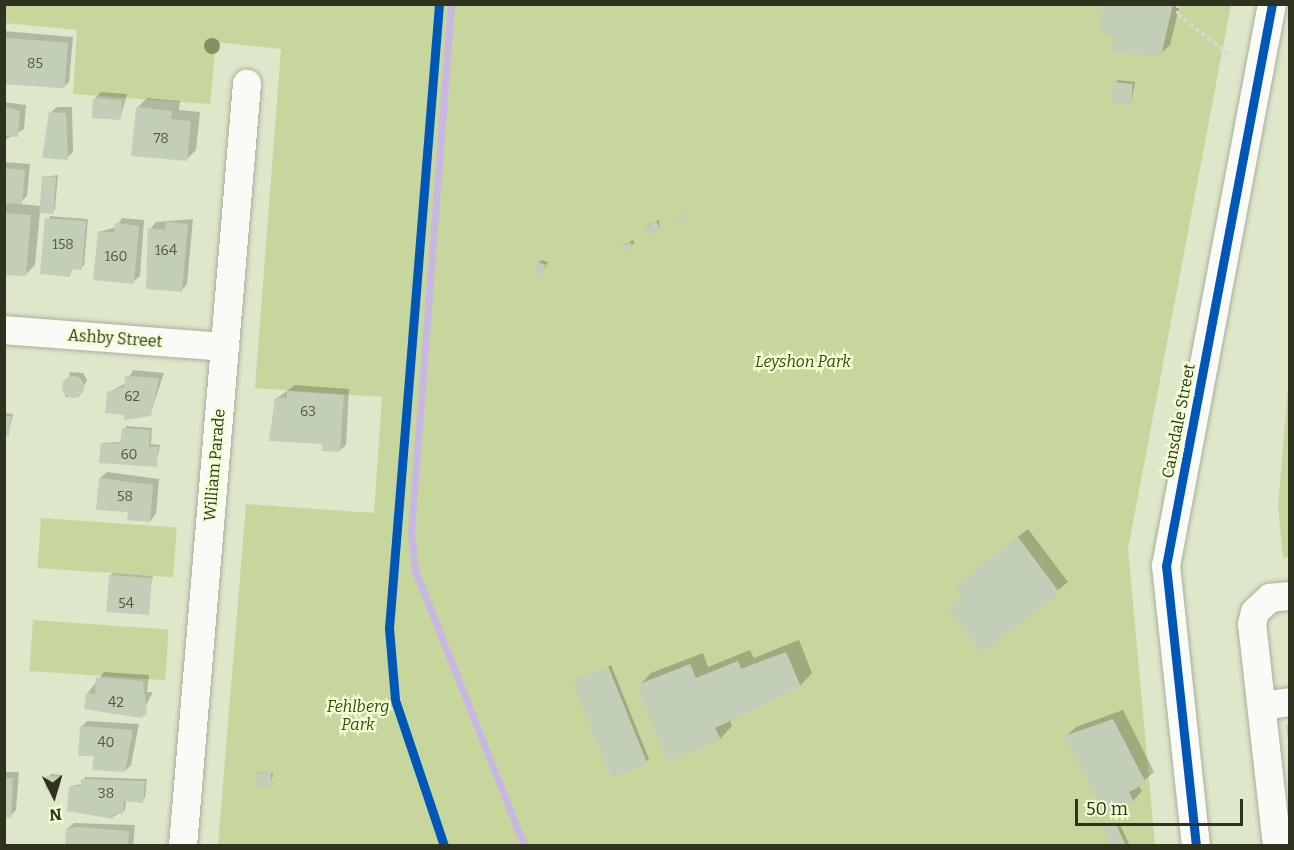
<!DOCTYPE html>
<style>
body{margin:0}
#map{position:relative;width:1294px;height:850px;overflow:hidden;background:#dee7ca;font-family:Bitter,serif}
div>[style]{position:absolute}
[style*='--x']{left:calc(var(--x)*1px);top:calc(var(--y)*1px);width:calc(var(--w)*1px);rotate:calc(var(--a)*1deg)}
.green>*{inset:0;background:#c7d69d;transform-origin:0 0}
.shadow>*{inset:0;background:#0003;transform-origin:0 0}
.stream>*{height:7px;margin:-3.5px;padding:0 3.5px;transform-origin:3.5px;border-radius:3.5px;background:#c7b7e1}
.building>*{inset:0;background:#c2ceb8;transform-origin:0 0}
.round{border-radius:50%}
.path>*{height:4px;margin-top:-2px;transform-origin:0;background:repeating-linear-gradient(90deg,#d7d9d1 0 4.5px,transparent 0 7.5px)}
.roads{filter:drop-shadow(0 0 2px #a9af99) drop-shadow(0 0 2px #a9af99)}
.minor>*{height:28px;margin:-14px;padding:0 14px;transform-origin:14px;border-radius:14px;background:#fafbf7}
.cycleway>*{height:9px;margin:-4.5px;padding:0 4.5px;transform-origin:4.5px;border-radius:4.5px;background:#0057b8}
.trees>*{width:16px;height:16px;margin:-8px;border-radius:50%;background:#859062}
span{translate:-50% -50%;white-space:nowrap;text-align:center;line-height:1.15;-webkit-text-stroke:4.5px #f2ffd4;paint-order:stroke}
.number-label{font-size:14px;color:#535a45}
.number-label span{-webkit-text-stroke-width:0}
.street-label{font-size:16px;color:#2e331f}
.park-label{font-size:16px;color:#3c480c;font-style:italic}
.frame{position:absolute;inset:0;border:6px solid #2e331f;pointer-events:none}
.north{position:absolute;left:24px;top:766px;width:60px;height:60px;-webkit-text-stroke:4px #f2ffd4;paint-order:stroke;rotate:175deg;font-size:16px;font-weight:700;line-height:24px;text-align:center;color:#2e331f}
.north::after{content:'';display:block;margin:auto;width:21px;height:27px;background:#2e331f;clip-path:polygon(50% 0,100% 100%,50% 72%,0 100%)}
.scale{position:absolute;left:1075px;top:799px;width:168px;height:27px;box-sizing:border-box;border:3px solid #2e331f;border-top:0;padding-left:8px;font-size:18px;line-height:21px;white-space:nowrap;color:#2e331f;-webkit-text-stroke:4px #f2ffd4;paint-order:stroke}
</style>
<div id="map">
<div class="green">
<i style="clip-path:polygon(4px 5px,1231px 5px,1128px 549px,1155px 845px,218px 845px,246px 504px,374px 513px,382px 397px,255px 388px,281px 49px,216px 42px,210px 104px,73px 94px,77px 30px,5px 23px)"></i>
<i style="clip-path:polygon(1289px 376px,1290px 557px,1283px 558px,1278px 506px)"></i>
<i style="left:41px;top:518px;width:136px;height:50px;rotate:4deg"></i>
<i style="left:33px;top:620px;width:136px;height:51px;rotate:4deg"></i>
</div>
<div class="shadow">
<i style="clip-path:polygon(1104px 4px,1180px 4px,1170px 45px,1160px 54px)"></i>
<i style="clip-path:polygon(4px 31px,73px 37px,69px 82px,63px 88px,4px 83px)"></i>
<i style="clip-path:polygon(1118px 80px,1135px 82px,1131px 103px,1115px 83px)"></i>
<i style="clip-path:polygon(101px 92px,127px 94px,120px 119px,95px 98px)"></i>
<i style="clip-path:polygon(147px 98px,180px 101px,179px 110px,200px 112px,196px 150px,187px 159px,137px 108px)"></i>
<i style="clip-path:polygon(4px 102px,26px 105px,24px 129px,5px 140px)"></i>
<i style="clip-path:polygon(57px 107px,72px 107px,73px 152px,67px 158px,50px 113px)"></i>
<i style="clip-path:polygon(4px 162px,30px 164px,27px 196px,19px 204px,41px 206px,44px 177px,58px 175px,55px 210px,40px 211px,35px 265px,25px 275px,4px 273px)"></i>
<i style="clip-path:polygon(49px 216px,88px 219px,84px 266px,73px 268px,70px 275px)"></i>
<i style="clip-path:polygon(122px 218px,144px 220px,140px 276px,133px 282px,99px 232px,116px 227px)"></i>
<i style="clip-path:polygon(193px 219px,187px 284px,181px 291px,150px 229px,156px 222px)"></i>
<i style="clip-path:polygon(659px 220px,660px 229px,646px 227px,649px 224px)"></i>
<i style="left:633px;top:240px;width:4px;height:12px;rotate:63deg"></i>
<i style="clip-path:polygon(541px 260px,548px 262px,541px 276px,538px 263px)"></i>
<i style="clip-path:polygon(133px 370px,164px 373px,150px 415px,125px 413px,108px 393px,126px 383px)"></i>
<i style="clip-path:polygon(70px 372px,83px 373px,87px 380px,79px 397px,65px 397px)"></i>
<i style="clip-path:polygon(295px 385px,349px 389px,346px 445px,339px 451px,277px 398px)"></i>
<i style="clip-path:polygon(4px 413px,13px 414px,8px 435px,4px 434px)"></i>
<i style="clip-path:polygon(126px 426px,152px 428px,151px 444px,160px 445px,156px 465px,102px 443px,122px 442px)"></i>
<i style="clip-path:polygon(107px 472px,159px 479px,156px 514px,150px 521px,130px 511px,100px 478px)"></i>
<i style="clip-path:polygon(1028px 529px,1068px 582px,982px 650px,950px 609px,964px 596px,956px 586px)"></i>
<i style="clip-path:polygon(113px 573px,153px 576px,144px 614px,110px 576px)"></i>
<i style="clip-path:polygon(799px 640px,812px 673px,800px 686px,730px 721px,732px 726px,720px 739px,639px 686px,651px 673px,703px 653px,708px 667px,750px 650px,754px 658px)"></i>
<i style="clip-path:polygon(611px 665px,649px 759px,646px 762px,573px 682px)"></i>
<i style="clip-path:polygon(104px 672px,149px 675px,147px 692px,153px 692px,140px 717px,87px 694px)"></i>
<i style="clip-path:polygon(1123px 710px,1154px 772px,1139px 785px,1142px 791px,1133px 801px,1066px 736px,1076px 727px)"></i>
<i style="clip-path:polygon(87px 721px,139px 724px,131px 765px,125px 771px,95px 755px,81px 727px)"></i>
<i style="clip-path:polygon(4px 772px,19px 772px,16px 810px,10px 816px,4px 816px)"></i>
<i style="clip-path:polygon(273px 773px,271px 785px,258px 786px,259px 772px)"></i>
<i style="clip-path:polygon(51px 774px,62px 775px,59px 789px,48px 777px)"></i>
<i style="clip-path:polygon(85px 777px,147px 779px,145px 798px,126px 800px,125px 810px,113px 817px,71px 786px,82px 784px)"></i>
<i style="clip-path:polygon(1119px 822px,1130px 846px,1113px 846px,1106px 830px)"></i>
<i style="clip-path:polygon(74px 823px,135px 825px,133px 846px,67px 846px,67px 829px)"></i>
</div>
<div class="stream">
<i style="--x:451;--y:4;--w:530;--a:94.33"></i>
<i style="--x:411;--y:532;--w:38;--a:84"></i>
<i style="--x:415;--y:570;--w:297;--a:68.4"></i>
</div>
<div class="building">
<i style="clip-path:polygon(1103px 4px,1173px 4px,1161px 56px,1111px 52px,1113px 35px,1100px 34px)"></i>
<i style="left:4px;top:38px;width:64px;height:46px;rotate:4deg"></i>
<i style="left:1113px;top:82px;width:20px;height:21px;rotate:6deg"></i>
<i style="left:93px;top:98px;width:29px;height:20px;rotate:4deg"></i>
<i style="clip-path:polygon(4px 106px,20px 111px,18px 137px,4px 136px)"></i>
<i style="clip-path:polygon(136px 107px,172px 111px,171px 119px,191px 121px,187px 161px,131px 156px)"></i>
<i style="clip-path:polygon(49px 112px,66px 113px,68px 160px,42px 158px)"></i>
<i style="clip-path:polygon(4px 168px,25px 170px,22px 204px,4px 203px)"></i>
<i style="left:42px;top:176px;width:14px;height:37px;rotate:4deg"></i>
<i style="left:686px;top:212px;width:8px;height:10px;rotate:67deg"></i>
<i style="clip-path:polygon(4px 213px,31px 215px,26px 276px,4px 275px)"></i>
<i style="clip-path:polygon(45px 218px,86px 221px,82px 270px,71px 269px,70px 277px,40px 274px)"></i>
<i style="left:656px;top:221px;width:10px;height:13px;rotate:61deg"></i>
<i style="clip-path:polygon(166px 222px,188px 224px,182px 292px,146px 289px,148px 228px,165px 230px)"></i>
<i style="clip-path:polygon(115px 223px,139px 226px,134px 284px,93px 280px,98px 231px,114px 233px)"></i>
<i style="left:630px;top:242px;width:7px;height:10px;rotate:63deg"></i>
<i style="left:537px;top:262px;width:9px;height:14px;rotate:18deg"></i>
<i class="round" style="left:62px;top:376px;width:22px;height:22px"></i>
<i style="clip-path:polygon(125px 376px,159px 378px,151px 416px,124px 420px,124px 415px,105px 413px,107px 392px,124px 387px)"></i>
<i style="clip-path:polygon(287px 391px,344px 395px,340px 452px,322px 451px,322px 444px,269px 441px,275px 398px,287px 398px)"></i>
<i style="clip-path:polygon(4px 416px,11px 416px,9px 436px,4px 436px)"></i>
<i style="clip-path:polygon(122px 428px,150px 430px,149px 447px,158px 447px,157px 467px,99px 463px,101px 443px,120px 444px)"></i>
<i style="clip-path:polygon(99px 478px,153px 485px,150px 522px,127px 520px,128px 512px,96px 510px)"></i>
<i style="clip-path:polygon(1018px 537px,1060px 593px,982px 652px,948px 609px,963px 597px,954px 586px)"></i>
<i style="left:109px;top:575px;width:43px;height:37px;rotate:4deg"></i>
<i style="clip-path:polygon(786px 652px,801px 687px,715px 728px,721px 740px,667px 761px,637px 685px,690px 664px,696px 678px,738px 661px,741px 669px)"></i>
<i style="left:608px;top:666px;width:105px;height:39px;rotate:68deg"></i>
<i style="clip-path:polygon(96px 677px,143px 681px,147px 714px,141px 718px,84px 709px,86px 693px,95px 694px)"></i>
<i style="clip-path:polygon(1113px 719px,1146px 783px,1129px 792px,1134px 802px,1106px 817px,1064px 736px)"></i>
<i style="clip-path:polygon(1290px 724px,1290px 741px,1288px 741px,1286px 725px)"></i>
<i style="clip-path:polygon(80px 726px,133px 730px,125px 772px,92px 770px,94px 756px,78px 756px)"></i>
<i style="left:271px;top:772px;width:15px;height:15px;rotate:86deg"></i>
<i style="left:46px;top:776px;width:14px;height:13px;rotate:4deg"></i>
<i style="clip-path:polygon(4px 778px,13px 778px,11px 818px,4px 817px)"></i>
<i style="clip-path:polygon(81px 779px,145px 781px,143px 803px,124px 801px,123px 814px,114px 814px,113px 819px,67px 811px,69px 786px,81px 786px)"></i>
<i style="clip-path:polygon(1116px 824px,1126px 846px,1111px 846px,1104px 829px)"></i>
<i style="clip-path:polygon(78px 827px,129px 831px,128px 846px,65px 846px,66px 829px)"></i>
</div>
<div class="path">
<i style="--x:1178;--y:4;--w:10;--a:90"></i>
<i style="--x:1178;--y:14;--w:65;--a:38.8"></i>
</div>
<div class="roads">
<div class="minor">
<i style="--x:4;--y:330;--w:222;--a:4.4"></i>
<i style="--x:1262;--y:706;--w:28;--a:-8"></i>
<i style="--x:183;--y:846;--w:765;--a:-85.2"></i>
<i style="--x:1196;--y:846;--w:282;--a:-96.1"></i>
<i style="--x:1166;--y:566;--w:572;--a:-79.32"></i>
<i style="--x:1277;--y:846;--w:223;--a:-96.4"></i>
<i style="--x:1252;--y:624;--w:12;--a:-76"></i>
<i style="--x:1255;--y:612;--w:21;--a:-43"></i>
<i style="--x:1270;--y:598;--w:20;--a:-6"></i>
</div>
</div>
<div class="cycleway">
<i style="--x:439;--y:4;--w:626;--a:94.58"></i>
<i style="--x:389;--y:628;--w:72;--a:85.2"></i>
<i style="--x:395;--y:700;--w:154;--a:71.4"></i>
<i style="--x:1196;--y:846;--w:282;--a:-96.1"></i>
<i style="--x:1166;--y:566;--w:572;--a:-79.32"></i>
</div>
<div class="trees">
<i style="left:212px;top:46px"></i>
</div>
<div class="number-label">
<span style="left:35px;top:64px">85</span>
<span style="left:161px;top:139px">78</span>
<span style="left:63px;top:245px">158</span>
<span style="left:166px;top:251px">164</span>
<span style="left:116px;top:257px">160</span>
<span style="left:132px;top:397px">62</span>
<span style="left:308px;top:412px">63</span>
<span style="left:129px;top:455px">60</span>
<span style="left:125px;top:497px">58</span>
<span style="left:126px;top:604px">54</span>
<span style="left:116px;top:703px">42</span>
<span style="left:106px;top:743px">40</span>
<span style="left:106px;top:794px">38</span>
</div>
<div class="street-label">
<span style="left:115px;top:339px;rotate:4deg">Ashby Street</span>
<span style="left:1179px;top:421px;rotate:-79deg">Cansdale Street</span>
<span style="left:215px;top:465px;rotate:-85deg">William Parade</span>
</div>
<div class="park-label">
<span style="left:803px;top:362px">Leyshon Park</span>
<span style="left:358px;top:716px">Fehlberg<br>Park</span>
</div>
<div class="frame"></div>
<div class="north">N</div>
<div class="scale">50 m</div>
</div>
